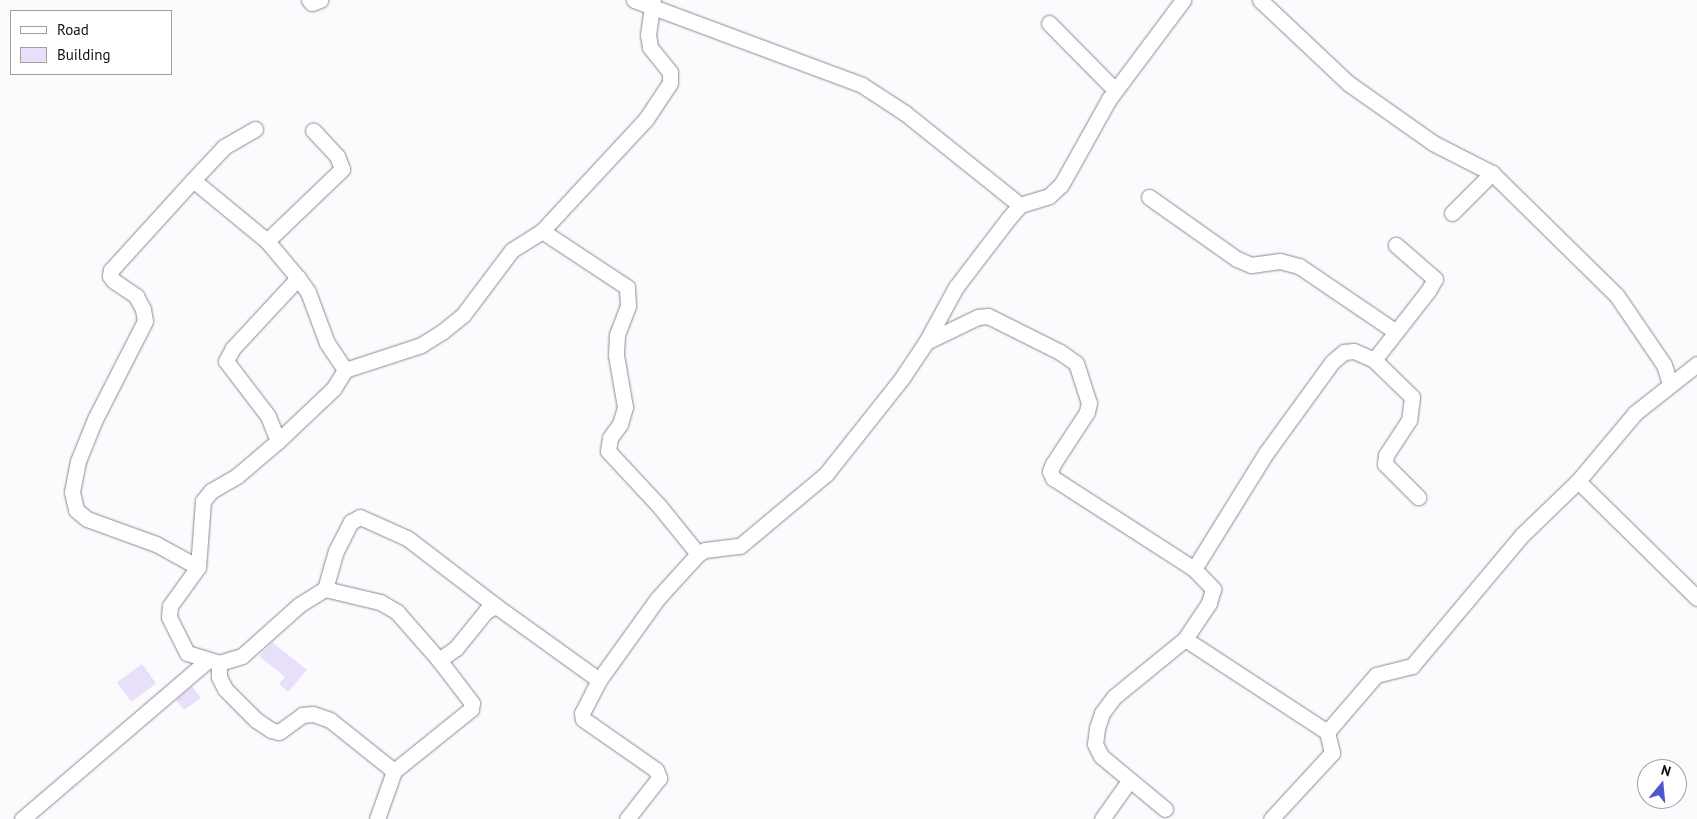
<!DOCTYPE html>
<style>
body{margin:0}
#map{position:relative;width:1697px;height:819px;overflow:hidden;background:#fbfafd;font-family:"PT Sans",sans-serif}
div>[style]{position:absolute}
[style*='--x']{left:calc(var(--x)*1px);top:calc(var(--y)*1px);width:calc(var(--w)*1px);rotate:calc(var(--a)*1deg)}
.building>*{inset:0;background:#e8e0fb;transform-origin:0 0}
.roads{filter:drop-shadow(0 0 1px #8c8895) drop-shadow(0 0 1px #8c8895)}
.street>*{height:15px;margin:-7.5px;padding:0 7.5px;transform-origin:7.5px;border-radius:7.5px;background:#fff}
span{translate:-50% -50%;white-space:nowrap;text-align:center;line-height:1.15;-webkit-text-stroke:5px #fff;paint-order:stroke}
.legend{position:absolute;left:10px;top:10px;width:162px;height:65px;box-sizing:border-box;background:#fff;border:1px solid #a0a0a1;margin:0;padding:6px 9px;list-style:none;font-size:15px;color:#121115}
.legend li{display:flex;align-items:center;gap:10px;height:25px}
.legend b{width:25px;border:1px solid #a0a0a1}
.north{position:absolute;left:1637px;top:759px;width:50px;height:50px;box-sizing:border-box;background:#fff;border:1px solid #a0a0a1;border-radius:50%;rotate:17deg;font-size:14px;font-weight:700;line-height:20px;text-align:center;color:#121115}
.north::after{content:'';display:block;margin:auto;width:18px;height:22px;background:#4d56cc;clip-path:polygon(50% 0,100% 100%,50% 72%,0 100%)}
</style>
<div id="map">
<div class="building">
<i style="clip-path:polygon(272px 642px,307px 670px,288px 692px,279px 684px,285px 677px,259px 656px)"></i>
<i style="left:142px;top:664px;width:24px;height:31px;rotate:54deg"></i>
<i style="clip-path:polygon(192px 686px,201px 698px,184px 710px,176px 700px)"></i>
</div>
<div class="roads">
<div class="street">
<i style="--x:309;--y:0;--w:4;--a:45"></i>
<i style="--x:312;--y:3;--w:9;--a:-21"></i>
<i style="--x:634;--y:0;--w:243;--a:20.4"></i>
<i style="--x:862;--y:85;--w:51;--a:33.1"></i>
<i style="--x:905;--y:113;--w:147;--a:38.7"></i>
<i style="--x:1260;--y:0;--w:121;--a:43.3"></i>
<i style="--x:1348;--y:83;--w:104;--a:35.2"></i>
<i style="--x:1433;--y:143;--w:66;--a:27"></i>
<i style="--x:1492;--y:173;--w:175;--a:44.5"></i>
<i style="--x:1617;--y:296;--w:83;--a:55.7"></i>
<i style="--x:1664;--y:365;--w:19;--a:72"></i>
<i style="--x:1049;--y:23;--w:94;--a:45.4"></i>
<i style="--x:255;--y:129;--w:36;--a:150"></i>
<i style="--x:224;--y:147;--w:45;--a:133.2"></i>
<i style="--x:193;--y:180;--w:96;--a:39.5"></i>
<i style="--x:267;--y:241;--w:48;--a:50"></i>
<i style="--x:298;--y:278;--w:17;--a:54"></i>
<i style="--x:308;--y:292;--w:54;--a:69.6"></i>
<i style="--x:327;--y:343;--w:32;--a:56"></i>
<i style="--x:345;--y:370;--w:22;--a:122"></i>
<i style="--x:333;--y:389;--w:76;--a:136.6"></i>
<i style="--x:278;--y:441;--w:54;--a:139.5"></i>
<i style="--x:237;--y:476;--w:30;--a:150"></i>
<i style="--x:211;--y:491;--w:13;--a:129"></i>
<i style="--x:203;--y:501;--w:66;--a:94.3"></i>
<i style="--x:198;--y:567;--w:48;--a:125.7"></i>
<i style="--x:170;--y:606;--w:11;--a:95"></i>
<i style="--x:169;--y:617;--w:40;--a:63.4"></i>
<i style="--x:187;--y:653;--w:34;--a:17"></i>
<i style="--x:219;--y:663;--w:24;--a:-17"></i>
<i style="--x:242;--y:656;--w:76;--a:-41.8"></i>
<i style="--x:299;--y:605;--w:31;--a:-32"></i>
<i style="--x:325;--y:589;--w:57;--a:13.3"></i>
<i style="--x:380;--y:602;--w:20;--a:30"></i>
<i style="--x:397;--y:612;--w:64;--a:48.8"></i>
<i style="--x:439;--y:660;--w:21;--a:-35"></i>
<i style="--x:456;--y:648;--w:48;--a:-51"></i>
<i style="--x:486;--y:611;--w:11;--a:-27"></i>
<i style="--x:496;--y:606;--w:127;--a:35.7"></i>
<i style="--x:599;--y:680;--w:101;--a:-54.3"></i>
<i style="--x:658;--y:598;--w:59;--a:-47.7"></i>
<i style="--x:698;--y:554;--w:8;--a:-30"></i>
<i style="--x:705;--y:550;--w:35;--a:-7"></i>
<i style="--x:740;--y:546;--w:112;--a:-39.9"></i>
<i style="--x:826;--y:474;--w:122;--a:-51.6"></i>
<i style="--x:902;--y:378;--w:43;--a:-56.3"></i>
<i style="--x:926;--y:342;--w:63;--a:-61.4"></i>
<i style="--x:956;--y:287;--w:86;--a:-52.6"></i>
<i style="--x:1008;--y:219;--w:18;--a:-49"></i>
<i style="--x:1020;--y:205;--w:30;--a:-17"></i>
<i style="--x:1049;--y:196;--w:16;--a:-43"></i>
<i style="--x:1061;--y:185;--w:98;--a:-60.8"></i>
<i style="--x:1109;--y:99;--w:124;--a:-53.2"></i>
<i style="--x:193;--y:180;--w:122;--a:132.3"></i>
<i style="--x:111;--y:270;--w:6;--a:99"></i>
<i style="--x:110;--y:276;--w:6;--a:51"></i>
<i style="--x:114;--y:281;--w:27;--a:34"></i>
<i style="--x:136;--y:296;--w:15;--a:62"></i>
<i style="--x:143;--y:309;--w:12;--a:81"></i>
<i style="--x:145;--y:321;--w:110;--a:117"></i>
<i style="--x:95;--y:419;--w:45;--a:112"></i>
<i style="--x:78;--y:461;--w:32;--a:101"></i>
<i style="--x:72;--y:492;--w:18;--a:77"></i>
<i style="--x:76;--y:510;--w:14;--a:39"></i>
<i style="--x:87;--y:519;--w:73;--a:19.9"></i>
<i style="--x:156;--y:544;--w:48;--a:28.7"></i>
<i style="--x:1149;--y:197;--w:108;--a:35.2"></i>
<i style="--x:1237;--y:259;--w:15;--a:23"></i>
<i style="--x:1251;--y:265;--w:29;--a:-8"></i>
<i style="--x:1280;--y:261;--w:20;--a:15"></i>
<i style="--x:1299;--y:266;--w:117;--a:34.2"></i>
<i style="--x:1452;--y:213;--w:57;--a:-45"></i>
<i style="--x:542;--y:231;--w:102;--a:33.4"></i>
<i style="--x:627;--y:287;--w:19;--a:87"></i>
<i style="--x:628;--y:306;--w:31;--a:111"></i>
<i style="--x:617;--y:335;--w:20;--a:93"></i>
<i style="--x:616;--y:355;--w:53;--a:80.2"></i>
<i style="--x:625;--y:407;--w:18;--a:106"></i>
<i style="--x:620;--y:424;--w:17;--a:126"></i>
<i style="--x:610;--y:438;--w:13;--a:99"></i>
<i style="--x:608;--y:451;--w:76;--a:47.1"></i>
<i style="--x:660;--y:507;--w:60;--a:51"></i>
<i style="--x:267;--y:241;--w:104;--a:-43.8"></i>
<i style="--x:342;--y:169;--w:14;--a:-111"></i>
<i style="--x:337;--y:156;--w:35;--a:-133"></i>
<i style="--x:926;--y:342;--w:58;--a:-25.7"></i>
<i style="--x:978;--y:317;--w:10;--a:-6"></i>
<i style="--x:988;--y:316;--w:80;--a:26.6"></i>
<i style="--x:1060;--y:352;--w:19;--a:35"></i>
<i style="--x:1076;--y:363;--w:42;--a:72"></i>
<i style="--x:1089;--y:403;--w:9;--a:103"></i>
<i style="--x:1087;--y:412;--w:62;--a:123.2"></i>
<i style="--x:1053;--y:464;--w:8;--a:113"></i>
<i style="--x:1050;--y:471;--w:8;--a:67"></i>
<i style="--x:1053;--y:478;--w:168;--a:32.8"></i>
<i style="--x:1194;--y:569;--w:28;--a:46"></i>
<i style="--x:1213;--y:589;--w:15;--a:106"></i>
<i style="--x:1209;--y:603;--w:43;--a:123.7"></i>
<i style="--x:1185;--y:639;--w:92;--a:140.8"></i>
<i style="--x:1114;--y:697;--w:20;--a:127"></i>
<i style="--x:1102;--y:713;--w:16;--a:108"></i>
<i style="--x:1097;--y:728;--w:16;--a:97"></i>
<i style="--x:1095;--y:744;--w:13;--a:63"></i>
<i style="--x:1101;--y:756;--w:83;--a:39.6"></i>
<i style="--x:1374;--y:360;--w:53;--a:44.2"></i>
<i style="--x:1412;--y:397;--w:23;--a:97"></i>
<i style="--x:1409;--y:420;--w:42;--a:123.3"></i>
<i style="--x:1386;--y:455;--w:9;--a:96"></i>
<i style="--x:1385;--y:464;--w:47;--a:45"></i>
<i style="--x:345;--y:370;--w:80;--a:-18.2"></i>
<i style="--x:421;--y:345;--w:25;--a:-32"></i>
<i style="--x:442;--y:332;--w:27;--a:-39"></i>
<i style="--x:463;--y:315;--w:81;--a:-53"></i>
<i style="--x:512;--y:250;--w:36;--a:-32"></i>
<i style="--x:542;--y:231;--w:153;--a:-47.1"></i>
<i style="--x:646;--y:119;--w:43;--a:-56.3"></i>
<i style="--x:670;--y:83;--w:11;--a:-90"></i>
<i style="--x:670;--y:72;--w:32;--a:-129"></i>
<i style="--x:650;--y:47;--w:12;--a:-99"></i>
<i style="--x:648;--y:35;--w:35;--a:-82"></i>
<i style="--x:278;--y:441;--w:27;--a:-112"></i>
<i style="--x:268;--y:416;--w:69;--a:-127.4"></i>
<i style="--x:226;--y:361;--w:15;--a:-62"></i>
<i style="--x:233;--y:348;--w:96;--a:-47.1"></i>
<i style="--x:1578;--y:481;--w:167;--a:44.5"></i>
<i style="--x:1194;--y:569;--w:137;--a:-58.2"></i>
<i style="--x:1266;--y:453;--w:112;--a:-54"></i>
<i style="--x:1332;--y:362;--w:16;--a:-40"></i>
<i style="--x:1344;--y:352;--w:10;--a:-6"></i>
<i style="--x:1354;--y:351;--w:22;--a:24"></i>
<i style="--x:1374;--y:360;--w:88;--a:-52"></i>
<i style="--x:1428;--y:291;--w:14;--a:-60"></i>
<i style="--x:1435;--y:279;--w:52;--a:-138.9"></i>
<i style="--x:325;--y:589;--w:40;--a:-74"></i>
<i style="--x:336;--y:551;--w:33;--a:-63"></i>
<i style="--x:351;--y:522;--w:10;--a:-29"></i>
<i style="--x:360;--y:517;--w:51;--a:24.1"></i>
<i style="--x:407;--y:538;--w:112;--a:37.4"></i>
<i style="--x:1185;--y:639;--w:170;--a:33.2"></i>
<i style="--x:219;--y:663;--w:14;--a:90"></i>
<i style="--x:219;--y:677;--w:13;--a:63"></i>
<i style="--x:225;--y:689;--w:44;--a:45"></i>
<i style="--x:256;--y:720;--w:18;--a:34"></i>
<i style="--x:271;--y:730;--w:8;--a:14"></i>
<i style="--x:279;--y:732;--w:29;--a:-36"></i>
<i style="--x:302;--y:715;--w:11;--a:-5"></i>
<i style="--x:313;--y:714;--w:18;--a:19"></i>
<i style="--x:330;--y:720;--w:82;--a:38.6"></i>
<i style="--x:599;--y:680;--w:37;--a:117"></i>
<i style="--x:582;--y:713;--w:6;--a:81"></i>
<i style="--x:583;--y:719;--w:89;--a:34.9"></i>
<i style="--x:656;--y:770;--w:9;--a:69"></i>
<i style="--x:659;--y:778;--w:52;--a:128"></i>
<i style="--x:22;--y:819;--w:243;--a:-40.5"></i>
<i style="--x:377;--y:819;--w:51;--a:-70.5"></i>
<i style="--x:394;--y:771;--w:99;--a:-38.8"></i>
<i style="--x:471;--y:709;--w:6;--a:-81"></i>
<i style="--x:472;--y:703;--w:54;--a:-127.5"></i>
<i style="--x:1102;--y:819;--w:47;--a:-54.6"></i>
<i style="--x:1271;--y:819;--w:90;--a:-47.3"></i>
<i style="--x:1332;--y:753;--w:22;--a:-103"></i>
<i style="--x:1327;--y:732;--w:75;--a:-49.3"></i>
<i style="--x:1376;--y:675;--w:37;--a:-14"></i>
<i style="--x:1412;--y:666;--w:171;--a:-50"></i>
<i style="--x:1522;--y:535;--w:78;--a:-44"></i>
<i style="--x:1578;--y:481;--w:89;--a:-50"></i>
<i style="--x:1635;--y:413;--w:79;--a:-38.3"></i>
</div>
</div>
<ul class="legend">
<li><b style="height:6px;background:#fff"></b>Road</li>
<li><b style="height:14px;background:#e8e0fb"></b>Building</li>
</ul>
<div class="north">N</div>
</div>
